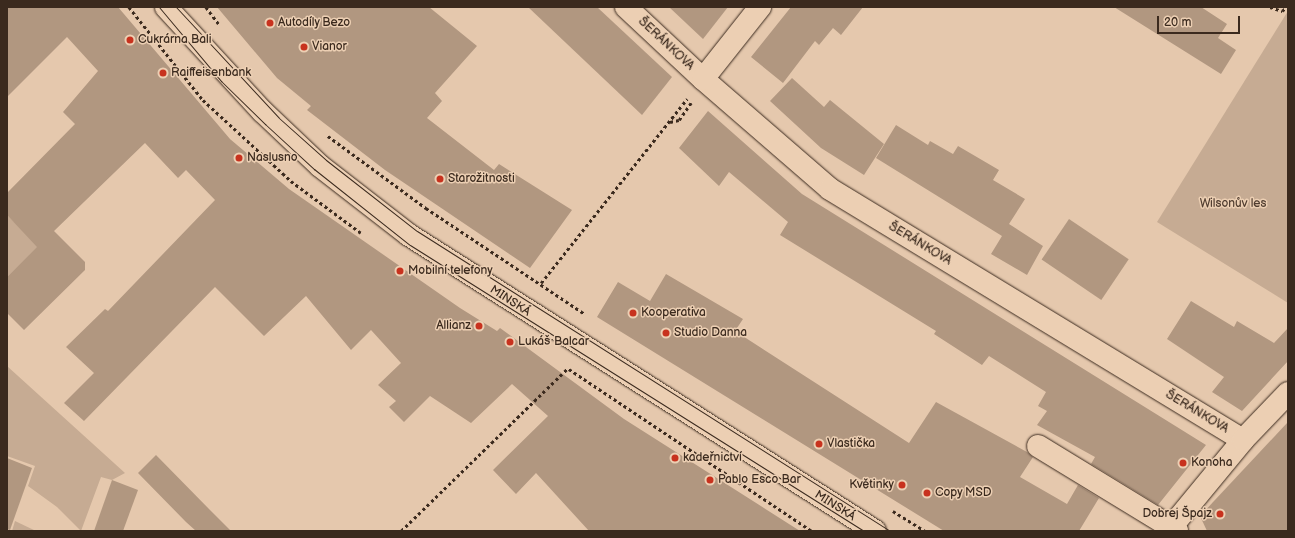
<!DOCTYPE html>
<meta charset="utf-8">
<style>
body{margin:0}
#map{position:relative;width:1295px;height:538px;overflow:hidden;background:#e5c8ad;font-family:"Balsamiq Sans",sans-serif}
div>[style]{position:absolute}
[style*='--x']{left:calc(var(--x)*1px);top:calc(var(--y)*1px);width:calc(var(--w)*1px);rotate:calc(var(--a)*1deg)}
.green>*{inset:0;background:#c6ab93}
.building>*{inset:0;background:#b19780;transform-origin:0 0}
.path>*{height:2.5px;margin-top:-1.25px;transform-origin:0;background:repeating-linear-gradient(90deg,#3b2a1e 0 3px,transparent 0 6px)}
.roads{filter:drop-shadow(0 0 1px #3b2a1e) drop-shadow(0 0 1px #3b2a1e)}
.minor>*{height:22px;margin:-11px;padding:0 11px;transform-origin:11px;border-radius:11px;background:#eccfb3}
.tram>*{height:1px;margin:-0.5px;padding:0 0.5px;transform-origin:0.5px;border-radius:0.5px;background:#3b2a1e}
.dots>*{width:11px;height:11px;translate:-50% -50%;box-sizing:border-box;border:2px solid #eccfb3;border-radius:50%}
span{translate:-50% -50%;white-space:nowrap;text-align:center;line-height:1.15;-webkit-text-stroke:3px #eccfb3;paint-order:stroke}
.poi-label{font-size:12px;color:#3b2a1e}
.left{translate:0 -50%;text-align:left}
.right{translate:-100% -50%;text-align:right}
.street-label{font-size:12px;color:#3b2a1e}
.park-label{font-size:12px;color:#503d30}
.frame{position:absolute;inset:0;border:8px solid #3b2a1e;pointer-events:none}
.scale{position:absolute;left:1157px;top:16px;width:83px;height:18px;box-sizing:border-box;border:2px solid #3b2a1e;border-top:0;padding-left:5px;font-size:12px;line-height:14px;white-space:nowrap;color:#3b2a1e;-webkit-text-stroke:3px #eccfb3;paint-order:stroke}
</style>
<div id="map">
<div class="green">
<i style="clip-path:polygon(1288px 11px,1288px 303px,1157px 222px)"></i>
<i style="clip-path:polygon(30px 205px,54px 231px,7px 277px,7px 215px,14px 222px)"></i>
<i style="clip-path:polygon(7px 366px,125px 473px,112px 480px,101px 477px,81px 531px,57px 507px,28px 486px,35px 466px,7px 456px)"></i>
<i style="clip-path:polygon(15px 521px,36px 531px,12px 531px)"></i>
</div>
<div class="building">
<i style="clip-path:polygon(7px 7px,118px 7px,230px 139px,289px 189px,460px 308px,497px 331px,500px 328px,624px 419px,800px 531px,589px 531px,536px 473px,516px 494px,493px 470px,548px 416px,512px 384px,471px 423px,430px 396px,404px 422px,389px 407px,396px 401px,378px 385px,401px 363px,371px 330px,351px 350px,306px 296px,264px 336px,215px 287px,84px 421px,64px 403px,94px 373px,66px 347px,105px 309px,108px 311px,215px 200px,186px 170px,178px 178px,145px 143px,54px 231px,85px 262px,85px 270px,24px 330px,7px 313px,7px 277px,37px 247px,7px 215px,7px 193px,75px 124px,63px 112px,98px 71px,67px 37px,7px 97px)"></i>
<i style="clip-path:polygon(217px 7px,429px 7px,477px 46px,435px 93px,442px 101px,427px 118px,494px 170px,499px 164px,572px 210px,530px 268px,385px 170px,307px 110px,311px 106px,277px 78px)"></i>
<i style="clip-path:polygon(528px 7px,597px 7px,672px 77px,642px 115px)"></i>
<i style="clip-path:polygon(669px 7px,728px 7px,703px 39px)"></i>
<i style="clip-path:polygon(791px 7px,863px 7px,841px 35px,833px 28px,819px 45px,815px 41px,783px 83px,751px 57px)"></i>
<i style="clip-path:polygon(1114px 7px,1201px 7px,1227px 24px,1218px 38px,1236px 50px,1221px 74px)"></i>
<i style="clip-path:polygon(792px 78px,824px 107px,830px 100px,884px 144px,864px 175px,821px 148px,770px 101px)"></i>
<i style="clip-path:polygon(708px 111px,802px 194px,1206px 445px,1158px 505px,1091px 464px,1095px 457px,1037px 425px,1047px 411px,1038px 406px,1046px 392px,989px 356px,982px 365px,934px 334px,936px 331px,780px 235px,788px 222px,729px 172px,719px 186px,679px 148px)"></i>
<i style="clip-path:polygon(896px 125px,928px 145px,930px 141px,953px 154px,958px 146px,999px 170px,993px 180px,1025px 199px,1009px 224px,1043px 246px,1027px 275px,991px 254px,1002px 236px,876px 158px)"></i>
<i style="left:1069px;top:219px;width:72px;height:49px;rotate:34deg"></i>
<i style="clip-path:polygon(666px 274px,743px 319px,735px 331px,909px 443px,936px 402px,1027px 452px,1033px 457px,1020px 477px,1067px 504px,1078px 485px,1099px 498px,1079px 531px,944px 531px,597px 317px,618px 282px,650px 301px)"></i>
<i style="clip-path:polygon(1191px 301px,1234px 327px,1237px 321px,1274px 343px,1288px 328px,1288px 361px,1242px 411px,1212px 392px,1224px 377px,1167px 339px)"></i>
<i style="clip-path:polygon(1288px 422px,1288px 531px,1207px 531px,1200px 516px)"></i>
<i style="clip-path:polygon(156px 455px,209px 509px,231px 531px,196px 531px,186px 522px,138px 473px)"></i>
<i style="clip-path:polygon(7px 458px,32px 468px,10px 530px,7px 529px)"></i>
<i style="clip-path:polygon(112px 480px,138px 490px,123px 531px,94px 531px)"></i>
</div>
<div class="path">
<i style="--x:129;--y:7;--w:119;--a:51.5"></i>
<i style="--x:203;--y:100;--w:120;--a:42.6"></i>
<i style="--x:291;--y:181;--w:87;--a:36.6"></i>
<i style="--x:206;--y:7;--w:21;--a:53"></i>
<i style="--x:1270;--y:7;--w:13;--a:18"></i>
<i style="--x:1282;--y:11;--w:6;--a:-39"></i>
<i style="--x:670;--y:122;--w:9;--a:-13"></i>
<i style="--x:679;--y:120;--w:21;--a:-55"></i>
<i style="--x:328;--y:136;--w:122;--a:36.3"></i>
<i style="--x:426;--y:208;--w:191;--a:33.7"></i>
<i style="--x:541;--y:283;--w:235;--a:-51.6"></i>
<i style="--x:569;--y:369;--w:292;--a:33.7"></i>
<i style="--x:893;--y:511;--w:38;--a:32"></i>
<i style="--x:401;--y:531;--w:233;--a:-44.3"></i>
</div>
<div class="roads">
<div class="minor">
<i style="--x:166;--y:7;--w:142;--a:47.3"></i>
<i style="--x:262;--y:111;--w:80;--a:43.5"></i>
<i style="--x:320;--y:166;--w:113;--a:37.8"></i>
<i style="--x:409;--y:235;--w:552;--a:32.42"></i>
<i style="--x:626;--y:7;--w:105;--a:43.1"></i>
<i style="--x:703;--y:79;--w:168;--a:40.9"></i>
<i style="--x:830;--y:189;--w:483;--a:31.3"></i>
<i style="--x:703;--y:79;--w:92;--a:-51.6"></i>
<i style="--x:1038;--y:446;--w:163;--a:31.4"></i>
<i style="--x:1168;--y:531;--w:118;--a:-50.5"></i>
<i style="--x:1243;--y:440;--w:65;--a:-46.2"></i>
</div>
</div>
<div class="tram">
<i style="--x:159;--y:7;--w:97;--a:50"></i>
<i style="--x:221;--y:81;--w:62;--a:44.3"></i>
<i style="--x:265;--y:124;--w:67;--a:42.6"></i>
<i style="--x:314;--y:169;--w:122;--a:38.4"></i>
<i style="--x:410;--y:245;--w:537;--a:32.21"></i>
<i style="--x:176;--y:7;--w:151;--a:47.1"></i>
<i style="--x:279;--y:118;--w:63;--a:41.8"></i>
<i style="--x:326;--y:160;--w:115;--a:38"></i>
<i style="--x:417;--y:231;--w:560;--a:32.38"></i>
</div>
<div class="dots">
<i style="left:270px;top:23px;background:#c8321e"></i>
<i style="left:130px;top:40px;background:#c8321e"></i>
<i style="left:304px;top:47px;background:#c8321e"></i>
<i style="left:163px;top:73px;background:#c8321e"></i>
<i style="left:239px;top:158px;background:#c8321e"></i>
<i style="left:440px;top:179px;background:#c8321e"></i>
<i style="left:400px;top:271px;background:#c8321e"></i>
<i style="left:633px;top:313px;background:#c8321e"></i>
<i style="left:479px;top:326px;background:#c8321e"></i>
<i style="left:666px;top:333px;background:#c8321e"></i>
<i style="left:510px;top:342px;background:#c8321e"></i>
<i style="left:819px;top:444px;background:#c8321e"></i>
<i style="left:675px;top:458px;background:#c8321e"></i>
<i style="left:1183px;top:463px;background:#c8321e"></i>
<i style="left:710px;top:480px;background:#c8321e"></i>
<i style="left:902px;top:485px;background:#c8321e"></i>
<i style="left:927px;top:493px;background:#c8321e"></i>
<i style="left:1220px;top:514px;background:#c8321e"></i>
</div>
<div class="poi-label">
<span class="left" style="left:278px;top:23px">Autodíly Bezo</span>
<span class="left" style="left:138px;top:40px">Cukrárna Bali</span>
<span class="left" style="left:312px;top:47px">Vianor</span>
<span class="left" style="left:171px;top:73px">Raiffeisenbank</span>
<span class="left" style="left:247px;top:158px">Naslusno</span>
<span class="left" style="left:448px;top:179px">Starožitnosti</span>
<span class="left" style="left:408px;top:271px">Mobilní telefony</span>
<span class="left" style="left:641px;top:313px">Kooperativa</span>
<span class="right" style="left:471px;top:326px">Allianz</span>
<span class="left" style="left:674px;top:333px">Studio Danna</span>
<span class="left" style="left:518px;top:342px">Lukáš Balcar</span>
<span class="left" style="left:827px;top:444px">Vlastička</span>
<span class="left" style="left:683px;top:458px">kadeřnictví</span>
<span class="left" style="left:1191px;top:463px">Konoha</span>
<span class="left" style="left:718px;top:480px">Pablo Esco Bar</span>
<span class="right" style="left:894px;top:485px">Květinky</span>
<span class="left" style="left:935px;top:493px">Copy MSD</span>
<span class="right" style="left:1212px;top:514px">Dobrej Špajz</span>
</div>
<div class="street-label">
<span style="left:666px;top:44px;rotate:43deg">ŠERÁNKOVA</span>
<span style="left:920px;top:244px;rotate:31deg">ŠERÁNKOVA</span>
<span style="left:510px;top:301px;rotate:33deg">MINSKÁ</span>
<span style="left:1197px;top:412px;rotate:31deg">ŠERÁNKOVA</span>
<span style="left:835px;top:506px;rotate:32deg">MINSKÁ</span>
</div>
<div class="park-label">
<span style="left:1233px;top:204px">Wilsonův les</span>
</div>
<div class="frame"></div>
<div class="scale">20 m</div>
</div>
